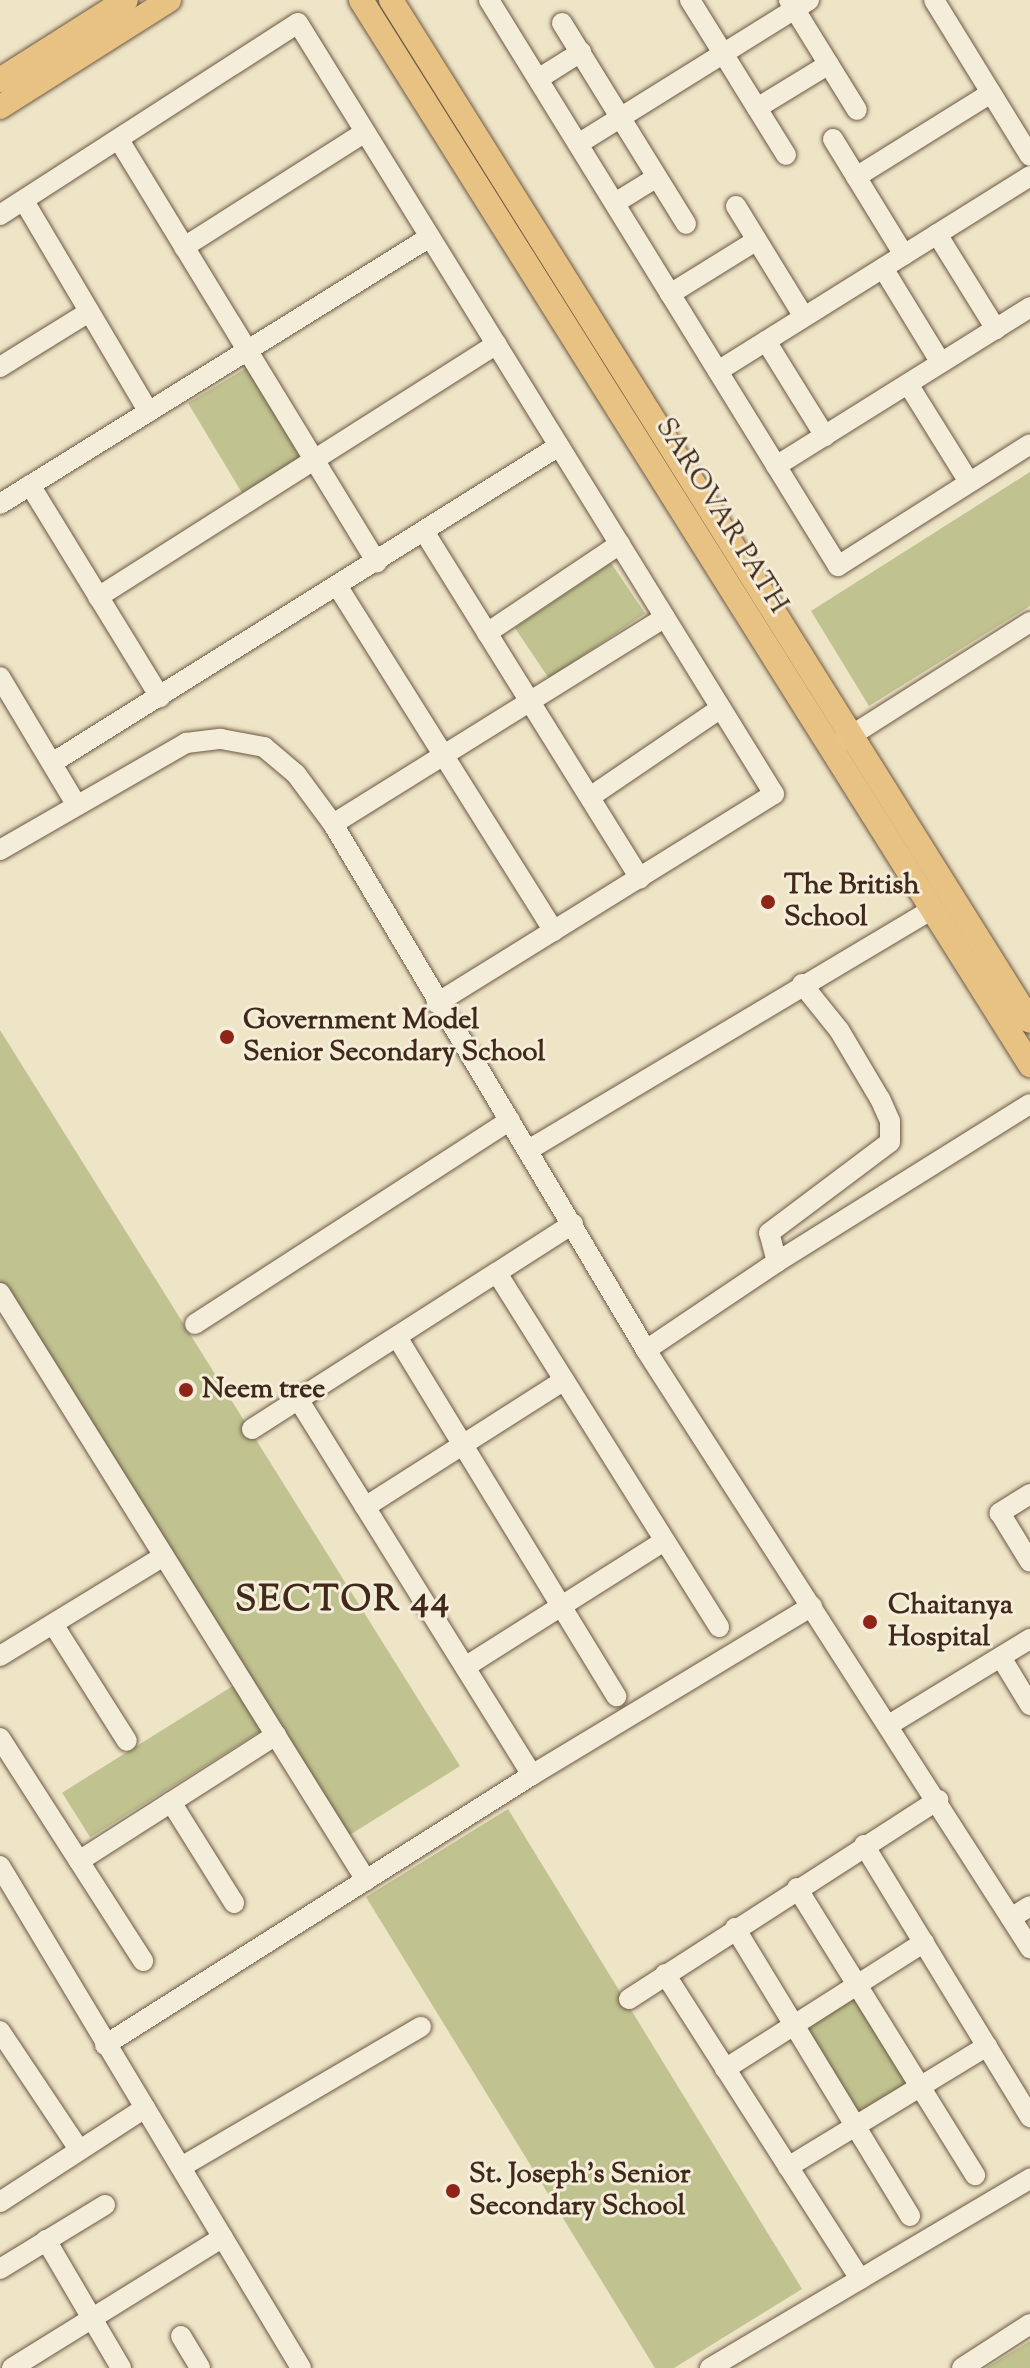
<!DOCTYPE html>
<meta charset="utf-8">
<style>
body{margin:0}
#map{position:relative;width:1030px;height:2368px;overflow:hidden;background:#eee4c6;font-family:"Sorts Mill Goudy",serif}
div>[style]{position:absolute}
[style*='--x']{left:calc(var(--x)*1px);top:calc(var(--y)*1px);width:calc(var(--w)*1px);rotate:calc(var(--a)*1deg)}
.green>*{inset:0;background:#c0c290;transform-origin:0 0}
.roads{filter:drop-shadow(0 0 2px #6c5844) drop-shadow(0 0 2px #6c5844)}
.minor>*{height:20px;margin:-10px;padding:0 10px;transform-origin:10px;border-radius:10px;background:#f4edda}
.major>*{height:24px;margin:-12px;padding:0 12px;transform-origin:12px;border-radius:12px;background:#e7c283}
.dots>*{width:22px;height:22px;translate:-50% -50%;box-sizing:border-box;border:4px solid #f4edda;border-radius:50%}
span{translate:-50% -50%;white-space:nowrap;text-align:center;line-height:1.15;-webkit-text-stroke:6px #f4edda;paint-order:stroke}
.street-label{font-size:28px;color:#402919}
.poi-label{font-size:28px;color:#402919;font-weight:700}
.left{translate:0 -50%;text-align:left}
.district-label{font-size:36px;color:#402919;font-weight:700;letter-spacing:2px}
</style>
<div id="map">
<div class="green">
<i style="left:248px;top:367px;width:105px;height:70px;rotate:59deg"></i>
<i style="clip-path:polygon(1030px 472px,1030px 606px,869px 706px,811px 611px)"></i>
<i style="left:611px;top:563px;width:61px;height:116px;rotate:56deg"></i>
<i style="left:0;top:1030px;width:868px;height:141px;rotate:58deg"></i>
<i style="left:236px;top:1684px;width:53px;height:205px;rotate:58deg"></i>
<i style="clip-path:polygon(508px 1809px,802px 2289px,674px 2368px,655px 2368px,366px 1897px)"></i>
<i style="left:854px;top:1995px;width:106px;height:59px;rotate:59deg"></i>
<i style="clip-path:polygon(1030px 2341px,1030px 2368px,986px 2368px)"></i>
</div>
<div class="roads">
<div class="minor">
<i style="--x:489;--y:0;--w:665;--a:58.34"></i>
<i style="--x:838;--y:566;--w:227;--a:-32.4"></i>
<i style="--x:690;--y:0;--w:182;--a:58.2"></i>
<i style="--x:789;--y:0;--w:129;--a:58.3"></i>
<i style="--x:934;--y:0;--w:183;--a:58.4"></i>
<i style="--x:562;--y:23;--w:236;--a:58.3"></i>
<i style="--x:538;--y:79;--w:51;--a:-32.1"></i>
<i style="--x:757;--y:108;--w:84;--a:-31.4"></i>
<i style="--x:833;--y:139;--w:136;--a:58.5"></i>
<i style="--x:119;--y:140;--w:495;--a:58.6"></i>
<i style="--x:578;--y:144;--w:272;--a:-31.9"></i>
<i style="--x:856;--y:177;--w:159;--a:-31.9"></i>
<i style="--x:24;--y:201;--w:245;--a:59.4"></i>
<i style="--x:615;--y:203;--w:49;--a:-31.8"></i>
<i style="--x:736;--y:206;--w:130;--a:58.5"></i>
<i style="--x:0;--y:215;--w:354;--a:-32.8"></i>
<i style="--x:298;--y:23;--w:906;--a:58.31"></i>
<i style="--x:774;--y:794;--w:397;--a:148.2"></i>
<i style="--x:937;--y:234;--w:112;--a:58.2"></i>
<i style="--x:184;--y:247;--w:214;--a:-32.4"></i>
<i style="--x:883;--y:268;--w:111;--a:58.6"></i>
<i style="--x:670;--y:294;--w:102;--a:-31.8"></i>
<i style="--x:766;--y:341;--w:112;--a:58.2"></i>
<i style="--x:0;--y:367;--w:105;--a:-31.7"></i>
<i style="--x:718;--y:371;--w:368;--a:-32"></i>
<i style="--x:908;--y:384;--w:115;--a:58.1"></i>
<i style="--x:776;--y:466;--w:300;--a:-32"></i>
<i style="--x:30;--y:485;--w:249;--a:58.5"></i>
<i style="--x:0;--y:504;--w:506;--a:-31.84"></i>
<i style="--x:425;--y:533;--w:407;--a:58.1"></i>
<i style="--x:338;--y:587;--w:406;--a:57.9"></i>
<i style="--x:98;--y:597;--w:472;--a:-32.4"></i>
<i style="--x:487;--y:633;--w:160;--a:-33.8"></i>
<i style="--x:0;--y:677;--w:148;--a:59.1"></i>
<i style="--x:841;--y:742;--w:224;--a:-32.4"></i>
<i style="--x:52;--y:763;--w:598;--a:-32.02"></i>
<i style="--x:590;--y:797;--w:158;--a:-34.2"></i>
<i style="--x:333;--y:824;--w:391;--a:-31.9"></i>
<i style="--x:0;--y:850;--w:215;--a:-29.9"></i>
<i style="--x:186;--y:743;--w:35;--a:-7"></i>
<i style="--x:221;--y:739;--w:44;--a:10.5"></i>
<i style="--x:264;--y:747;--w:42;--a:40.2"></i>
<i style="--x:296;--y:774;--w:62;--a:53.5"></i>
<i style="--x:333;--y:824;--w:612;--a:59.24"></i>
<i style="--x:646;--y:1350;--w:711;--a:57.29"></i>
<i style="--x:530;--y:1149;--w:468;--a:-30.8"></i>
<i style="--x:777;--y:1262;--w:30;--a:-105"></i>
<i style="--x:769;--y:1233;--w:151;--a:-36.9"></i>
<i style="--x:890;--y:1142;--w:21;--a:-90"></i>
<i style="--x:890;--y:1121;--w:24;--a:-114"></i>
<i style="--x:880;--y:1099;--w:80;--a:-120.7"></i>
<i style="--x:839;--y:1030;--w:59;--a:-128.8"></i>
<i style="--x:497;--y:1273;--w:418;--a:57.9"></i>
<i style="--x:0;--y:1293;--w:692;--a:58.06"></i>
<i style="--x:195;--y:1324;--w:375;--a:-32.9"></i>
<i style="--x:397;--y:1337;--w:421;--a:58.6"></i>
<i style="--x:646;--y:1350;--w:158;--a:-33.9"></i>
<i style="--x:777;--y:1262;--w:298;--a:-32"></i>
<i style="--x:298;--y:1399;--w:443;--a:58.1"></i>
<i style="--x:252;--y:1429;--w:381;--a:-32.6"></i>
<i style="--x:1030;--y:1494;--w:36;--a:148"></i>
<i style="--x:1000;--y:1513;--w:57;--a:58.5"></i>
<i style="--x:365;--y:1507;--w:236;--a:-32.5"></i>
<i style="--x:53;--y:1624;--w:138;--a:57.7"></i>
<i style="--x:0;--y:1656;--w:192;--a:-31.4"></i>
<i style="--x:1002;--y:1659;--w:54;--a:58.7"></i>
<i style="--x:465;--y:1667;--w:236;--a:-32.3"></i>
<i style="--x:889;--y:1725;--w:165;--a:-31.4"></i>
<i style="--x:0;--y:1738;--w:265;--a:57.3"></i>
<i style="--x:171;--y:1802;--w:119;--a:58"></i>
<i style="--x:864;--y:1845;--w:319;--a:58.6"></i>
<i style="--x:79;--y:1861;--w:234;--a:-32.6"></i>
<i style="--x:0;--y:1866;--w:585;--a:59.05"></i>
<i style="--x:797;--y:1888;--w:338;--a:58.2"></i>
<i style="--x:1011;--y:1918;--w:22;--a:-32"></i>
<i style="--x:735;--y:1928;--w:337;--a:58.7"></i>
<i style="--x:665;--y:1974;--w:362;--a:57.4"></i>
<i style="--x:629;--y:1999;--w:368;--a:-32.8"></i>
<i style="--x:0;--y:2031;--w:141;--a:56.3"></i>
<i style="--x:105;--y:2045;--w:505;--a:-32.31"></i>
<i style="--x:532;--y:1775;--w:327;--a:-31.1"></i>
<i style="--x:725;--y:2069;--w:236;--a:-32.5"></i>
<i style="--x:181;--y:2167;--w:278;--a:-30.3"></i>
<i style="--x:788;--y:2167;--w:233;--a:-31.3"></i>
<i style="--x:0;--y:2202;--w:173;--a:-33"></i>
<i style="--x:46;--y:2240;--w:148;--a:59.6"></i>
<i style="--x:0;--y:2269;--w:123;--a:-31.4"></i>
<i style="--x:181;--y:2336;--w:37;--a:59"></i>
<i style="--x:12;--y:2368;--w:248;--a:-31.8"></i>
<i style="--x:710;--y:2368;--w:372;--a:-30.6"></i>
<i style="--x:962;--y:2368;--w:81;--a:-32.9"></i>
</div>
<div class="major">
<i style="--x:361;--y:0;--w:1258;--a:57.86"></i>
<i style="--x:391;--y:0;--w:1204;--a:57.96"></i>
<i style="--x:0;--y:80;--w:149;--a:-32.4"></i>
<i style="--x:0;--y:107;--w:200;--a:-32.3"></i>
</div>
</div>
<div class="dots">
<i style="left:768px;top:902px;background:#8f2418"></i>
<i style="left:227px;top:1037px;background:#8f2418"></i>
<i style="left:186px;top:1390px;background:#8f2418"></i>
<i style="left:870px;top:1622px;background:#8f2418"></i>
<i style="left:453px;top:2191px;background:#8f2418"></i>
</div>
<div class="street-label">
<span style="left:721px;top:516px;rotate:58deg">SAROVAR PATH</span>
</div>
<div class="poi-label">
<span class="left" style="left:784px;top:902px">The British<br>School</span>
<span class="left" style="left:243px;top:1037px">Government Model<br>Senior Secondary School</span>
<span class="left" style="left:202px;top:1390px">Neem tree</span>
<span class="left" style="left:888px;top:1622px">Chaitanya<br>Hospital</span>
<span class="left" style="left:469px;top:2191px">St. Joseph’s Senior<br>Secondary School</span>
</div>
<div class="district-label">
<span style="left:343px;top:1602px">SECTOR 44</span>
</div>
</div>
